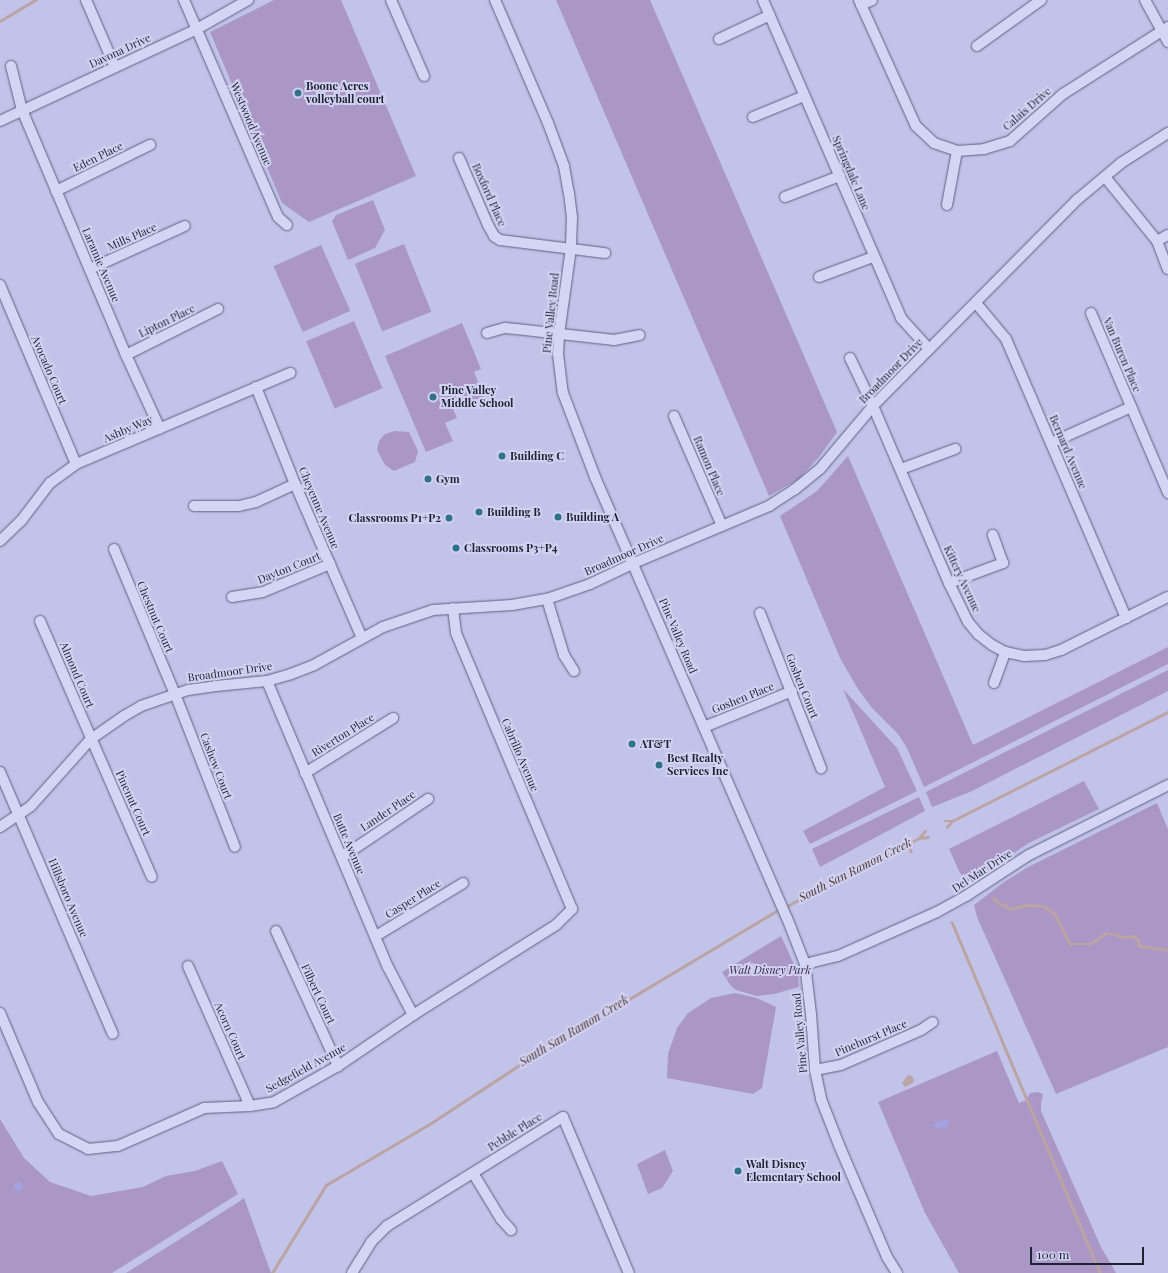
<!DOCTYPE html>
<style>
body{margin:0}
#map{position:relative;width:1168px;height:1273px;overflow:hidden;background:#c2c3e9;font-family:"Playfair Display",serif}
div>[style]{position:absolute}
[style*='--x']{left:calc(var(--x)*1px);top:calc(var(--y)*1px);width:calc(var(--w)*1px);rotate:calc(var(--a)*1deg)}
.green>*{inset:0;background:#aa97c6;transform-origin:0 0}
.sand>*{inset:0;background:#a3a2e2}
.round{border-radius:50%}
.water>*{inset:0;background:#bca4a4}
.stream>*{height:2.5px;margin:-1.25px;padding:0 1.25px;transform-origin:1.25px;border-radius:1.25px;background:#bca4a4}
.roads{filter:drop-shadow(0 0 1px #5b6281) drop-shadow(0 0 1px #5b6281)}
.minor>*{height:10px;margin:-5px;padding:0 5px;transform-origin:5px;border-radius:5px;background:#d4d5f5}
.dots>*{width:11px;height:11px;translate:-50% -50%;box-sizing:border-box;border:2px solid #d1d1f1;border-radius:50%}
span{translate:-50% -50%;white-space:nowrap;text-align:center;line-height:1.15;-webkit-text-stroke:4px #d1d1f1;paint-order:stroke}
.street-label{font-size:11px;color:#1e2332}
.poi-label{font-size:11px;color:#1e2332;font-weight:700}
.left{translate:0 -50%;text-align:left}
.right{translate:-100% -50%;text-align:right}
.park-label{font-size:11px;color:#3b264d;font-style:italic}
.water-label{font-size:12px;color:#51362f;font-style:italic}
.scale{position:absolute;left:1030px;top:1247px;width:114px;height:18px;box-sizing:border-box;border:2px solid #1e2332;border-top:0;padding-left:5px;font-size:12px;line-height:14px;white-space:nowrap;color:#1e2332;-webkit-text-stroke:3px #d1d1f1;paint-order:stroke}
</style>
<div id="map">
<div class="green">
<i style="clip-path:polygon(274px 0,341px 0,416px 176px,309px 222px,282px 203px,210px 32px)"></i>
<i style="clip-path:polygon(556px 0,650px 0,837px 432px,819px 457px,799px 479px,769px 496px)"></i>
<i style="clip-path:polygon(373px 200px,385px 230px,375px 248px,348px 260px,332px 221px,336px 215px)"></i>
<i style="left:404px;top:244px;width:73px;height:53px;rotate:68deg"></i>
<i style="left:321px;top:245px;width:72px;height:52px;rotate:66deg"></i>
<i style="left:354px;top:321px;width:73px;height:52px;rotate:67deg"></i>
<i style="clip-path:polygon(462px 323px,481px 369px,474px 372px,484px 396px,453px 409px,457px 418px,445px 423px,453px 441px,426px 452px,385px 356px)"></i>
<i style="clip-path:polygon(395px 431px,409px 432px,418px 451px,415px 462px,394px 471px,385px 465px,377px 450px,379px 441px,385px 434px)"></i>
<i style="clip-path:polygon(848px 456px,973px 745px,1168px 647px,1168px 664px,924px 787px,907px 748px,898px 734px,872px 708px,858px 689px,840px 658px,780px 516px,817px 491px)"></i>
<i style="clip-path:polygon(1168px 670px,1168px 691px,972px 791px,932px 807px,926px 792px)"></i>
<i style="clip-path:polygon(843px 689px,897px 748px,917px 791px,810px 844px,803px 831px,885px 787px)"></i>
<i style="clip-path:polygon(1084px 781px,1099px 809px,1029px 843px,968px 883px,960px 873px,949px 849px)"></i>
<i style="clip-path:polygon(919px 797px,925px 811px,820px 867px,812px 849px)"></i>
<i style="clip-path:polygon(1157px 803px,1168px 829px,1168px 1047px,1056px 1094px,977px 917px,974px 905px,1004px 882px,1028px 867px)"></i>
<i style="clip-path:polygon(781px 936px,798px 973px,799px 987px,774px 994px,757px 996px,736px 990px,731px 986px,722px 972px)"></i>
<i style="clip-path:polygon(735px 993px,757px 998px,776px 1007px,762px 1088px,753px 1094px,667px 1078px,668px 1054px,677px 1028px,688px 1013px,711px 998px)"></i>
<i style="clip-path:polygon(997px 1051px,1019px 1103px,1026px 1100px,1030px 1093px,1038px 1092px,1043px 1094px,1041px 1104px,1041px 1111px,1101px 1247px,1116px 1273px,959px 1273px,925px 1213px,878px 1102px)"></i>
<i style="clip-path:polygon(0 1119px,24px 1158px,50px 1182px,91px 1196px,143px 1187px,166px 1176px,195px 1171px,222px 1161px,238px 1194px,112px 1273px,0 1273px)"></i>
<i style="clip-path:polygon(665px 1150px,673px 1171px,662px 1188px,648px 1194px,637px 1164px)"></i>
<i style="clip-path:polygon(244px 1198px,271px 1273px,126px 1273px,237px 1203px)"></i>
</div>
<div class="sand">
<i style="clip-path:polygon(945px 1120px,949px 1121px,947px 1127px,937px 1128px,934px 1126px,936px 1122px)"></i>
<i class="round" style="left:13.5px;top:1181.5px;width:9px;height:9px"></i>
</div>
<div class="water">
<i style="clip-path:polygon(908px 1075px,912px 1076px,914px 1080px,913px 1083px,905px 1087px,902px 1083px)"></i>
</div>
<div class="stream">
<i style="--x:0;--y:21;--w:41;--a:-31"></i>
<i style="--x:945;--y:821;--w:6;--a:0"></i>
<i style="--x:947;--y:827;--w:8;--a:-50"></i>
<i style="--x:952;--y:821;--w:242;--a:-26.8"></i>
<i style="--x:919;--y:838;--w:9;--a:-49"></i>
<i style="--x:907;--y:844;--w:8;--a:60"></i>
<i style="--x:993;--y:898;--w:9;--a:41"></i>
<i style="--x:1000;--y:904;--w:7;--a:16"></i>
<i style="--x:1007;--y:906;--w:4;--a:45"></i>
<i style="--x:1010;--y:909;--w:16;--a:-14"></i>
<i style="--x:1026;--y:905;--w:18;--a:3"></i>
<i style="--x:1044;--y:906;--w:14;--a:36"></i>
<i style="--x:1055;--y:914;--w:34;--a:63"></i>
<i style="--x:1070;--y:944;--w:20;--a:0"></i>
<i style="--x:1090;--y:944;--w:18;--a:-34"></i>
<i style="--x:1105;--y:934;--w:9;--a:0"></i>
<i style="--x:1114;--y:934;--w:8;--a:23"></i>
<i style="--x:1121;--y:937;--w:11;--a:-5"></i>
<i style="--x:1132;--y:936;--w:7;--a:27"></i>
<i style="--x:1138;--y:939;--w:6;--a:81"></i>
<i style="--x:1139;--y:945;--w:2;--a:27"></i>
<i style="--x:1141;--y:946;--w:27;--a:8"></i>
<i style="--x:785;--y:907;--w:151;--a:-27.2"></i>
<i style="--x:919;--y:838;--w:9;--a:-6"></i>
<i style="--x:952;--y:922;--w:381;--a:67.1"></i>
<i style="--x:272;--y:1273;--w:103;--a:-58.5"></i>
<i style="--x:326;--y:1185;--w:118;--a:-30.5"></i>
<i style="--x:428;--y:1125;--w:115;--a:-33.3"></i>
<i style="--x:524;--y:1062;--w:298;--a:-30.9"></i>
</div>
<div class="roads">
<div class="minor">
<i style="--x:86;--y:0;--w:73;--a:66.6"></i>
<i style="--x:184;--y:0;--w:236;--a:66.6"></i>
<i style="--x:278;--y:217;--w:12;--a:42"></i>
<i style="--x:391;--y:0;--w:83;--a:66.5"></i>
<i style="--x:495;--y:0;--w:134;--a:66.7"></i>
<i style="--x:548;--y:123;--w:46;--a:69.6"></i>
<i style="--x:564;--y:166;--w:27;--a:80"></i>
<i style="--x:569;--y:193;--w:24;--a:83"></i>
<i style="--x:572;--y:217;--w:31;--a:92"></i>
<i style="--x:571;--y:248;--w:88;--a:97.9"></i>
<i style="--x:559;--y:335;--w:19;--a:93"></i>
<i style="--x:558;--y:354;--w:39;--a:83"></i>
<i style="--x:563;--y:393;--w:90;--a:69.1"></i>
<i style="--x:595;--y:477;--w:481;--a:66.5"></i>
<i style="--x:787;--y:918;--w:49;--a:68.6"></i>
<i style="--x:805;--y:964;--w:50;--a:83.2"></i>
<i style="--x:811;--y:1014;--w:56;--a:85.9"></i>
<i style="--x:815;--y:1070;--w:30;--a:78"></i>
<i style="--x:821;--y:1099;--w:49;--a:68.6"></i>
<i style="--x:839;--y:1145;--w:122;--a:66.8"></i>
<i style="--x:887;--y:1257;--w:19;--a:58"></i>
<i style="--x:763;--y:0;--w:347;--a:66.5"></i>
<i style="--x:901;--y:318;--w:42;--a:47.9"></i>
<i style="--x:859;--y:0;--w:138;--a:65.7"></i>
<i style="--x:916;--y:126;--w:25;--a:43"></i>
<i style="--x:934;--y:143;--w:24;--a:19"></i>
<i style="--x:957;--y:151;--w:27;--a:-4"></i>
<i style="--x:984;--y:149;--w:27;--a:-17"></i>
<i style="--x:1010;--y:141;--w:71;--a:-41.6"></i>
<i style="--x:1063;--y:94;--w:125;--a:-32.5"></i>
<i style="--x:1145;--y:0;--w:48;--a:61.3"></i>
<i style="--x:861;--y:5;--w:12;--a:-24"></i>
<i style="--x:719;--y:39;--w:56;--a:-25.2"></i>
<i style="--x:977;--y:46;--w:79;--a:-35.7"></i>
<i style="--x:11;--y:66;--w:45;--a:76"></i>
<i style="--x:22;--y:110;--w:266;--a:67"></i>
<i style="--x:126;--y:355;--w:81;--a:65.3"></i>
<i style="--x:753;--y:117;--w:55;--a:-22.4"></i>
<i style="--x:0;--y:121;--w:217;--a:-25"></i>
<i style="--x:197;--y:29;--w:59;--a:-29.6"></i>
<i style="--x:459;--y:158;--w:73;--a:66.6"></i>
<i style="--x:488;--y:225;--w:13;--a:61"></i>
<i style="--x:494;--y:236;--w:7;--a:34"></i>
<i style="--x:500;--y:240;--w:106;--a:7.1"></i>
<i style="--x:1105;--y:177;--w:82;--a:50.9"></i>
<i style="--x:1157;--y:241;--w:30;--a:69"></i>
<i style="--x:56;--y:191;--w:105;--a:-26.1"></i>
<i style="--x:785;--y:197;--w:59;--a:-20.9"></i>
<i style="--x:947;--y:205;--w:55;--a:-79.5"></i>
<i style="--x:1157;--y:241;--w:13;--a:-29"></i>
<i style="--x:90;--y:269;--w:104;--a:-24.4"></i>
<i style="--x:819;--y:277;--w:58;--a:-20.3"></i>
<i style="--x:0;--y:285;--w:194;--a:67"></i>
<i style="--x:976;--y:303;--w:47;--a:50.2"></i>
<i style="--x:1006;--y:339;--w:304;--a:66.7"></i>
<i style="--x:1091;--y:313;--w:196;--a:66.8"></i>
<i style="--x:487;--y:333;--w:19;--a:-16"></i>
<i style="--x:505;--y:328;--w:11;--a:5"></i>
<i style="--x:516;--y:329;--w:99;--a:6.4"></i>
<i style="--x:614;--y:340;--w:26;--a:-11"></i>
<i style="--x:126;--y:355;--w:103;--a:-26.6"></i>
<i style="--x:850;--y:358;--w:53;--a:64.4"></i>
<i style="--x:873;--y:406;--w:193;--a:66.8"></i>
<i style="--x:949;--y:583;--w:43;--a:64"></i>
<i style="--x:968;--y:622;--w:16;--a:50"></i>
<i style="--x:978;--y:634;--w:18;--a:38"></i>
<i style="--x:992;--y:645;--w:15;--a:28"></i>
<i style="--x:1005;--y:652;--w:19;--a:12"></i>
<i style="--x:1024;--y:656;--w:21;--a:-3"></i>
<i style="--x:1045;--y:655;--w:17;--a:-17"></i>
<i style="--x:1061;--y:650;--w:119;--a:-26.4"></i>
<i style="--x:256;--y:387;--w:105;--a:68.1"></i>
<i style="--x:295;--y:484;--w:168;--a:66.5"></i>
<i style="--x:674;--y:416;--w:120;--a:66.4"></i>
<i style="--x:1051;--y:443;--w:88;--a:-24.2"></i>
<i style="--x:901;--y:469;--w:58;--a:-20.3"></i>
<i style="--x:194;--y:506;--w:45;--a:0"></i>
<i style="--x:239;--y:506;--w:17;--a:-13"></i>
<i style="--x:256;--y:502;--w:43;--a:-24.8"></i>
<i style="--x:0;--y:541;--w:29;--a:-44"></i>
<i style="--x:21;--y:521;--w:48;--a:-52.7"></i>
<i style="--x:50;--y:483;--w:32;--a:-36"></i>
<i style="--x:76;--y:464;--w:233;--a:-23"></i>
<i style="--x:114;--y:549;--w:157;--a:67.2"></i>
<i style="--x:175;--y:694;--w:164;--a:68.6"></i>
<i style="--x:949;--y:583;--w:58;--a:-20.3"></i>
<i style="--x:1003;--y:563;--w:30;--a:-110"></i>
<i style="--x:232;--y:597;--w:31;--a:-9"></i>
<i style="--x:263;--y:592;--w:73;--a:-22.7"></i>
<i style="--x:547;--y:599;--w:59;--a:73.1"></i>
<i style="--x:564;--y:655;--w:19;--a:58"></i>
<i style="--x:760;--y:613;--w:167;--a:68.5"></i>
<i style="--x:40;--y:621;--w:279;--a:66.4"></i>
<i style="--x:267;--y:681;--w:311;--a:67.1"></i>
<i style="--x:388;--y:967;--w:54;--a:62.5"></i>
<i style="--x:994;--y:683;--w:33;--a:-70"></i>
<i style="--x:704;--y:727;--w:95;--a:-22.2"></i>
<i style="--x:0;--y:772;--w:285;--a:66.7"></i>
<i style="--x:305;--y:773;--w:104;--a:-32"></i>
<i style="--x:0;--y:827;--w:37;--a:-34"></i>
<i style="--x:31;--y:806;--w:90;--a:-48.2"></i>
<i style="--x:91;--y:739;--w:40;--a:-34.9"></i>
<i style="--x:124;--y:716;--w:20;--a:-30"></i>
<i style="--x:141;--y:706;--w:50;--a:-18.8"></i>
<i style="--x:188;--y:690;--w:28;--a:-8"></i>
<i style="--x:216;--y:686;--w:51;--a:-5.6"></i>
<i style="--x:267;--y:681;--w:25;--a:-16"></i>
<i style="--x:291;--y:674;--w:25;--a:-21"></i>
<i style="--x:314;--y:665;--w:79;--a:-28.8"></i>
<i style="--x:383;--y:627;--w:53;--a:-18.8"></i>
<i style="--x:433;--y:610;--w:79;--a:-3.6"></i>
<i style="--x:512;--y:605;--w:36;--a:-10"></i>
<i style="--x:547;--y:599;--w:46;--a:-19.2"></i>
<i style="--x:590;--y:584;--w:49;--a:-25.5"></i>
<i style="--x:634;--y:563;--w:147;--a:-22.9"></i>
<i style="--x:769;--y:506;--w:30;--a:-33"></i>
<i style="--x:794;--y:490;--w:33;--a:-39"></i>
<i style="--x:820;--y:469;--w:82;--a:-49.9"></i>
<i style="--x:873;--y:406;--w:291;--a:-45.3"></i>
<i style="--x:1078;--y:199;--w:56;--a:-39.9"></i>
<i style="--x:1121;--y:163;--w:56;--a:-32.6"></i>
<i style="--x:342;--y:857;--w:104;--a:-34"></i>
<i style="--x:276;--y:931;--w:149;--a:65.3"></i>
<i style="--x:376;--y:936;--w:102;--a:-31.3"></i>
<i style="--x:805;--y:964;--w:34;--a:-14"></i>
<i style="--x:838;--y:956;--w:108;--a:-24"></i>
<i style="--x:937;--y:912;--w:33;--a:-29"></i>
<i style="--x:966;--y:896;--w:75;--a:-33.1"></i>
<i style="--x:1029;--y:855;--w:156;--a:-26.7"></i>
<i style="--x:188;--y:966;--w:153;--a:66.1"></i>
<i style="--x:0;--y:1013;--w:97;--a:66.9"></i>
<i style="--x:38;--y:1102;--w:38;--a:57"></i>
<i style="--x:59;--y:1134;--w:33;--a:27"></i>
<i style="--x:88;--y:1149;--w:30;--a:-6"></i>
<i style="--x:118;--y:1146;--w:94;--a:-23.8"></i>
<i style="--x:204;--y:1108;--w:46;--a:-2.5"></i>
<i style="--x:250;--y:1106;--w:24;--a:-9"></i>
<i style="--x:274;--y:1102;--w:73;--a:-29.4"></i>
<i style="--x:338;--y:1066;--w:91;--a:-34.2"></i>
<i style="--x:413;--y:1015;--w:169;--a:-32.2"></i>
<i style="--x:556;--y:925;--w:23;--a:-45"></i>
<i style="--x:572;--y:909;--w:299;--a:-112.8"></i>
<i style="--x:456;--y:633;--w:25;--a:-97"></i>
<i style="--x:815;--y:1070;--w:26;--a:-11"></i>
<i style="--x:841;--y:1065;--w:87;--a:-23.6"></i>
<i style="--x:921;--y:1030;--w:14;--a:-34"></i>
<i style="--x:473;--y:1173;--w:54;--a:58.7"></i>
<i style="--x:501;--y:1219;--w:15;--a:48"></i>
<i style="--x:352;--y:1273;--w:36;--a:-58"></i>
<i style="--x:371;--y:1242;--w:23;--a:-45"></i>
<i style="--x:387;--y:1226;--w:207;--a:-31.8"></i>
<i style="--x:563;--y:1117;--w:169;--a:67.1"></i>
</div>
</div>
<div class="dots">
<i style="left:298px;top:93px;background:#31718a"></i>
<i style="left:433px;top:397px;background:#31718a"></i>
<i style="left:502px;top:456px;background:#31718a"></i>
<i style="left:428px;top:479px;background:#31718a"></i>
<i style="left:479px;top:512px;background:#31718a"></i>
<i style="left:558px;top:517px;background:#31718a"></i>
<i style="left:449px;top:518px;background:#31718a"></i>
<i style="left:456px;top:548px;background:#31718a"></i>
<i style="left:632px;top:744px;background:#31718a"></i>
<i style="left:659px;top:765px;background:#31718a"></i>
<i style="left:738px;top:1171px;background:#31718a"></i>
</div>
<div class="street-label">
<span style="left:120px;top:51px;rotate:-25deg">Davona Drive</span>
<span style="left:1027px;top:109px;rotate:-41deg">Calais Drive</span>
<span style="left:251px;top:124px;rotate:67deg">Westwood Avenue</span>
<span style="left:98px;top:157px;rotate:-26deg">Eden Place</span>
<span style="left:851px;top:173px;rotate:67deg">Springdale Lane</span>
<span style="left:489px;top:195px;rotate:66deg">Boxford Place</span>
<span style="left:132px;top:237px;rotate:-24deg">Mills Place</span>
<span style="left:101px;top:265px;rotate:67deg">Laramie Avenue</span>
<span style="left:551px;top:313px;rotate:-84deg">Pine Valley Road</span>
<span style="left:167px;top:321px;rotate:-26deg">Lipton Place</span>
<span style="left:1122px;top:355px;rotate:67deg">Van Buren Place</span>
<span style="left:49px;top:370px;rotate:67deg">Avocado Court</span>
<span style="left:891px;top:371px;rotate:-46deg">Broadmoor Drive</span>
<span style="left:128px;top:429px;rotate:-23deg">Ashby Way</span>
<span style="left:1068px;top:452px;rotate:67deg">Bernard Avenue</span>
<span style="left:709px;top:466px;rotate:67deg">Ramon Place</span>
<span style="left:319px;top:508px;rotate:67deg">Cheyenne Avenue</span>
<span style="left:624px;top:555px;rotate:-24deg">Broadmoor Drive</span>
<span style="left:289px;top:568px;rotate:-22deg">Dayton Court</span>
<span style="left:962px;top:579px;rotate:65deg">Kittery Avenue</span>
<span style="left:155px;top:617px;rotate:67deg">Chestnut Court</span>
<span style="left:678px;top:636px;rotate:67deg">Pine Valley Road</span>
<span style="left:230px;top:672px;rotate:-8deg">Broadmoor Drive</span>
<span style="left:77px;top:675px;rotate:67deg">Almond Court</span>
<span style="left:802px;top:686px;rotate:68deg">Goshen Court</span>
<span style="left:743px;top:698px;rotate:-22deg">Goshen Place</span>
<span style="left:343px;top:735px;rotate:-32deg">Riverton Place</span>
<span style="left:520px;top:755px;rotate:67deg">Cabrillo Avenue</span>
<span style="left:216px;top:766px;rotate:69deg">Cashew Court</span>
<span style="left:133px;top:803px;rotate:66deg">Pinenut Court</span>
<span style="left:388px;top:811px;rotate:-34deg">Lander Place</span>
<span style="left:349px;top:844px;rotate:67deg">Butte Avenue</span>
<span style="left:982px;top:871px;rotate:-33deg">Del Mar Drive</span>
<span style="left:68px;top:898px;rotate:67deg">Hillsboro Avenue</span>
<span style="left:413px;top:899px;rotate:-32deg">Casper Place</span>
<span style="left:318px;top:994px;rotate:65deg">Filbert Court</span>
<span style="left:230px;top:1031px;rotate:66deg">Acorn Court</span>
<span style="left:800px;top:1033px;rotate:-95deg">Pine Valley Road</span>
<span style="left:871px;top:1038px;rotate:-23deg">Pinehurst Place</span>
<span style="left:306px;top:1068px;rotate:-29deg">Sedgefield Avenue</span>
<span style="left:515px;top:1132px;rotate:-32deg">Pebble Place</span>
</div>
<div class="poi-label">
<span class="left" style="left:306px;top:93px">Boone Acres<br>volleyball court</span>
<span class="left" style="left:441px;top:397px">Pine Valley<br>Middle School</span>
<span class="left" style="left:510px;top:456px">Building C</span>
<span class="left" style="left:436px;top:479px">Gym</span>
<span class="left" style="left:487px;top:512px">Building B</span>
<span class="left" style="left:566px;top:517px">Building A</span>
<span class="right" style="left:441px;top:518px">Classrooms P1+P2</span>
<span class="left" style="left:464px;top:548px">Classrooms P3+P4</span>
<span class="left" style="left:640px;top:744px">AT&amp;T</span>
<span class="left" style="left:667px;top:765px">Best Realty<br>Services Inc</span>
<span class="left" style="left:746px;top:1171px">Walt Disney<br>Elementary School</span>
</div>
<div class="park-label">
<span style="left:770px;top:970px">Walt Disney Park</span>
</div>
<div class="water-label">
<span style="left:855px;top:870px;rotate:-27deg">South San Ramon Creek</span>
<span style="left:574px;top:1031px;rotate:-31deg">South San Ramon Creek</span>
</div>
<div class="scale">100 m</div>
</div>
